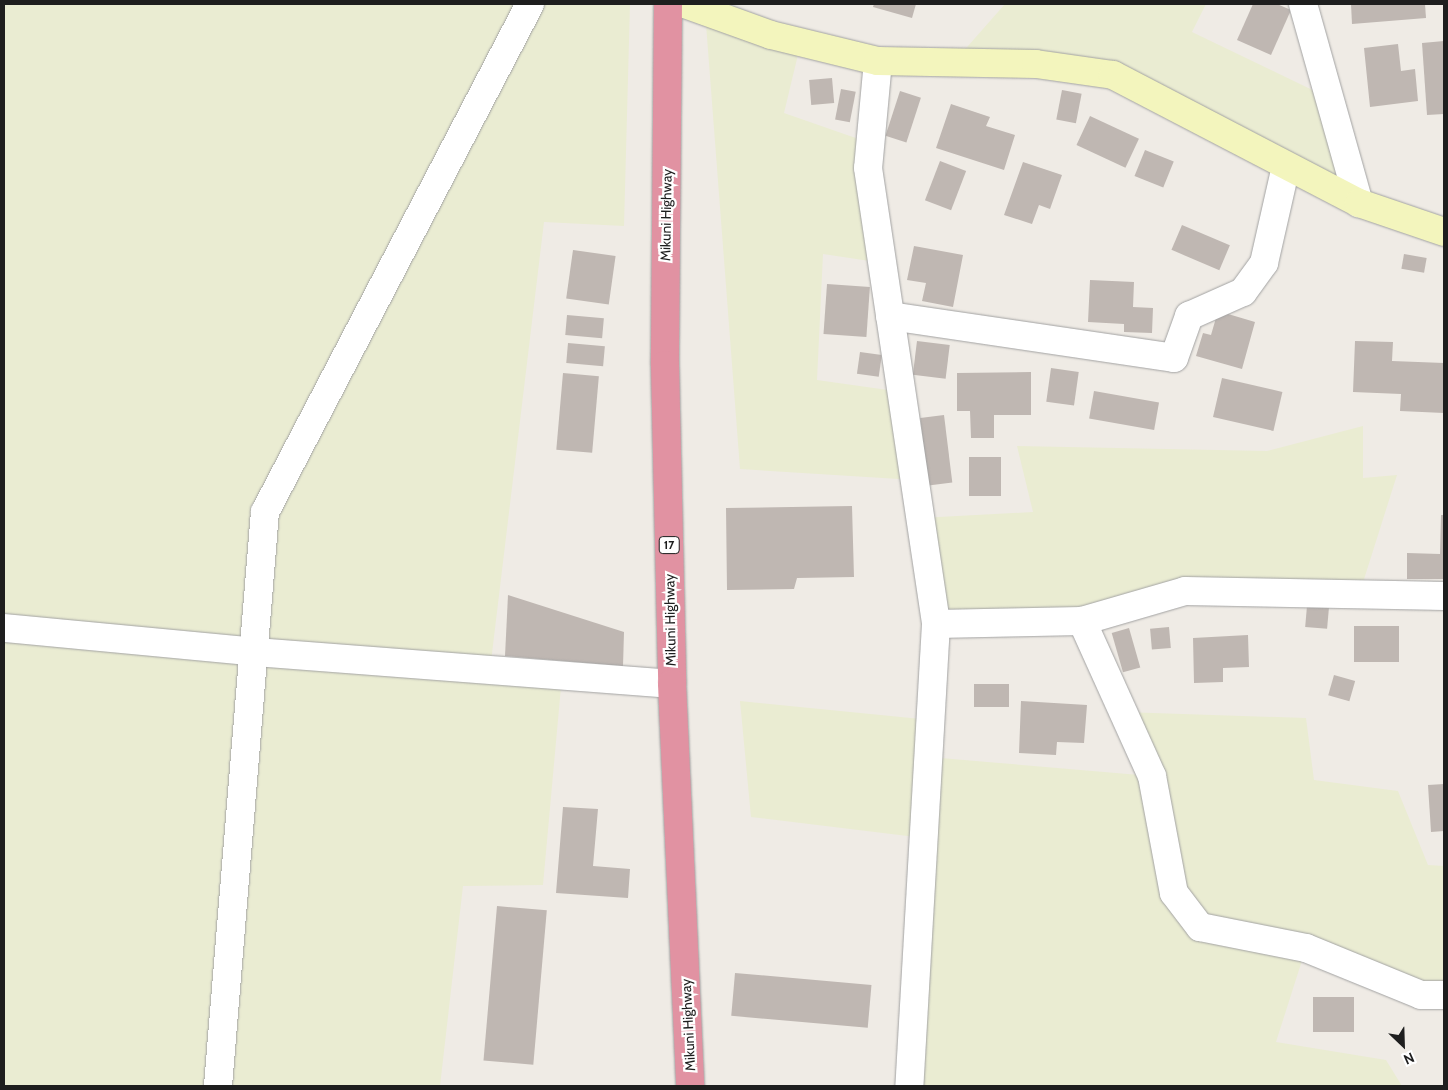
<!DOCTYPE html>
<style>
body{margin:0}
#map{position:relative;width:1448px;height:1090px;overflow:hidden;background:#efebe5;font-family:Cabin,sans-serif}
div>[style]{position:absolute}
[style*='--x']{left:calc(var(--x)*1px);top:calc(var(--y)*1px);width:calc(var(--w)*1px);rotate:calc(var(--a)*1deg)}
.farmland>*{inset:0;background:#eaecd2}
.building>*{inset:0;background:#bfb7b2;transform-origin:0 0}
.roads{filter:drop-shadow(0 0 1px #a2a2a2) drop-shadow(0 0 1px #a2a2a2)}
.street>*{height:28px;margin:-14px;padding:0 14px;transform-origin:14px;border-radius:14px;background:#fff}
.secondary>*{height:28px;margin:-14px;padding:0 14px;transform-origin:14px;border-radius:14px;background:#f3f5bd}
.highway>*{height:28px;margin:-14px;padding:0 14px;transform-origin:14px;border-radius:14px;background:#e192a2}
span{translate:-50% -50%;white-space:nowrap;text-align:center;line-height:1.15;-webkit-text-stroke:4.5px #fff;paint-order:stroke}
.shield-label span{padding:1px 4px;background:#fff;border:1px solid;border-radius:4px;-webkit-text-stroke-width:0}
.shield-label{font-size:12px;color:#1e1e1e;font-weight:700}
.street-label{font-size:14px;color:#1e1e1e}
.frame{position:absolute;inset:0;border:5px solid #1e1e1e;pointer-events:none}
.north{position:absolute;left:1378px;top:1020px;width:50px;height:50px;-webkit-text-stroke:4px #fff;paint-order:stroke;rotate:156deg;font-size:14px;font-weight:700;line-height:20px;text-align:center;color:#1e1e1e}
.north::after{content:'';display:block;margin:auto;width:18px;height:22px;background:#1e1e1e;clip-path:polygon(50% 0,100% 100%,50% 72%,0 100%)}
</style>
<div id="map">
<div class="farmland">
<i style="clip-path:polygon(4px 4px,630px 4px,624px 226px,544px 222px,490px 670px,562px 676px,543px 885px,463px 886px,440px 1086px,4px 1086px)"></i>
<i style="clip-path:polygon(1005px 4px,1206px 4px,1192px 32px,1329px 98px,1359px 203px,1113px 75px,953px 63px)"></i>
<i style="clip-path:polygon(705px 11px,801px 42px,784px 113px,870px 143px,883px 263px,823px 254px,817px 380px,902px 392px,915px 480px,740px 469px)"></i>
<i style="clip-path:polygon(1363px 426px,1363px 478px,1397px 475px,1359px 595px,1185px 591px,1082px 621px,936px 624px,920px 518px,1033px 512px,1017px 446px,1267px 451px)"></i>
<i style="clip-path:polygon(740px 701px,931px 720px,929px 757px,1151px 776px,1123px 712px,1306px 718px,1314px 780px,1398px 791px,1428px 865px,1444px 866px,1444px 995px,1306px 948px,1276px 1042px,1386px 1060px,1402px 1086px,909px 1086px,924px 838px,751px 817px)"></i>
</div>
<div class="building">
<i style="clip-path:polygon(874px 4px,916px 4px,912px 18px,873px 7px)"></i>
<i style="clip-path:polygon(1253px 4px,1277px 4px,1291px 10px,1271px 55px,1237px 40px)"></i>
<i style="clip-path:polygon(1351px 4px,1425px 4px,1426px 18px,1352px 24px)"></i>
<i style="clip-path:polygon(1444px 41px,1444px 114px,1427px 115px,1422px 43px)"></i>
<i style="clip-path:polygon(1398px 44px,1401px 71px,1415px 69px,1418px 101px,1370px 107px,1364px 48px)"></i>
<i style="left:832px;top:78px;width:25px;height:23px;rotate:85deg"></i>
<i style="left:841px;top:89px;width:15px;height:31px;rotate:11deg"></i>
<i style="left:1062px;top:90px;width:20px;height:30px;rotate:11deg"></i>
<i style="left:900px;top:91px;width:22px;height:47px;rotate:18deg"></i>
<i style="clip-path:polygon(951px 104px,990px 117px,986px 126px,1015px 135px,1004px 170px,936px 148px)"></i>
<i style="left:1090px;top:116px;width:54px;height:32px;rotate:25deg"></i>
<i style="left:1145px;top:150px;width:31px;height:28px;rotate:22deg"></i>
<i style="left:940px;top:161px;width:28px;height:42px;rotate:21deg"></i>
<i style="clip-path:polygon(1023px 162px,1062px 175px,1050px 209px,1039px 205px,1032px 224px,1004px 215px)"></i>
<i style="left:1182px;top:225px;width:52px;height:27px;rotate:23deg"></i>
<i style="clip-path:polygon(914px 246px,963px 255px,953px 307px,922px 301px,926px 283px,907px 280px)"></i>
<i style="left:573px;top:250px;width:43px;height:49px;rotate:8deg"></i>
<i style="left:1404px;top:254px;width:23px;height:15px;rotate:10deg"></i>
<i style="clip-path:polygon(1090px 280px,1134px 282px,1133px 307px,1153px 308px,1152px 333px,1124px 332px,1124px 324px,1088px 322px)"></i>
<i style="left:827px;top:284px;width:43px;height:50px;rotate:4deg"></i>
<i style="clip-path:polygon(1218px 311px,1255px 322px,1242px 369px,1196px 356px,1203px 333px,1211px 335px)"></i>
<i style="left:567px;top:315px;width:37px;height:20px;rotate:5deg"></i>
<i style="left:917px;top:341px;width:33px;height:34px;rotate:7deg"></i>
<i style="clip-path:polygon(1355px 341px,1393px 342px,1392px 361px,1444px 363px,1444px 413px,1400px 411px,1401px 394px,1353px 392px)"></i>
<i style="left:568px;top:343px;width:37px;height:20px;rotate:5deg"></i>
<i style="left:860px;top:352px;width:22px;height:22px;rotate:8deg"></i>
<i style="left:1051px;top:368px;width:28px;height:34px;rotate:8deg"></i>
<i style="clip-path:polygon(1031px 372px,1031px 415px,994px 415px,994px 438px,971px 438px,970px 411px,957px 411px,957px 373px)"></i>
<i style="left:563px;top:373px;width:36px;height:77px;rotate:5deg"></i>
<i style="left:1222px;top:378px;width:62px;height:40px;rotate:13deg"></i>
<i style="left:1094px;top:391px;width:66px;height:28px;rotate:10deg"></i>
<i style="left:944px;top:415px;width:68px;height:24px;rotate:83deg"></i>
<i style="left:969px;top:457px;width:32px;height:39px"></i>
<i style="clip-path:polygon(852px 506px,854px 577px,797px 578px,794px 589px,727px 590px,726px 508px)"></i>
<i style="clip-path:polygon(1441px 515px,1444px 515px,1444px 579px,1407px 579px,1407px 553px,1440px 554px)"></i>
<i style="clip-path:polygon(508px 595px,624px 632px,623px 666px,505px 656px)"></i>
<i style="left:1307px;top:606px;width:22px;height:21px;rotate:5deg"></i>
<i style="left:1354px;top:626px;width:45px;height:36px"></i>
<i style="left:1169px;top:627px;width:21px;height:19px;rotate:85deg"></i>
<i style="left:1129px;top:628px;width:41px;height:18px;rotate:74deg"></i>
<i style="clip-path:polygon(1248px 635px,1249px 667px,1223px 668px,1223px 682px,1194px 683px,1193px 638px)"></i>
<i style="left:1334px;top:675px;width:22px;height:21px;rotate:16deg"></i>
<i style="left:974px;top:684px;width:35px;height:23px"></i>
<i style="clip-path:polygon(1021px 701px,1087px 705px,1084px 743px,1057px 742px,1056px 755px,1019px 753px)"></i>
<i style="clip-path:polygon(1444px 784px,1444px 831px,1431px 832px,1428px 785px)"></i>
<i style="clip-path:polygon(563px 807px,598px 809px,593px 866px,630px 869px,628px 898px,556px 893px)"></i>
<i style="left:497px;top:906px;width:50px;height:155px;rotate:5deg"></i>
<i style="left:735px;top:973px;width:137px;height:43px;rotate:5deg"></i>
<i style="left:1313px;top:997px;width:41px;height:35px"></i>
</div>
<div class="roads">
<div class="street">
<i style="--x:1303;--y:4;--w:207;--a:74.3"></i>
<i style="--x:878;--y:61;--w:107;--a:95.3"></i>
<i style="--x:868;--y:168;--w:461;--a:81.5"></i>
<i style="--x:936;--y:624;--w:463;--a:93.3"></i>
<i style="--x:890;--y:316;--w:287;--a:8.4"></i>
<i style="--x:1174;--y:358;--w:45;--a:-70.3"></i>
<i style="--x:1189;--y:316;--w:59;--a:-24"></i>
<i style="--x:1243;--y:292;--w:36;--a:-54"></i>
<i style="--x:1264;--y:263;--w:99;--a:-77.2"></i>
<i style="--x:1082;--y:621;--w:170;--a:65.7"></i>
<i style="--x:1152;--y:776;--w:119;--a:79.4"></i>
<i style="--x:1174;--y:893;--w:43;--a:52.6"></i>
<i style="--x:1200;--y:927;--w:108;--a:11.2"></i>
<i style="--x:1306;--y:948;--w:124;--a:22.2"></i>
<i style="--x:1421;--y:995;--w:23;--a:0"></i>
<i style="--x:936;--y:624;--w:146;--a:-1.2"></i>
<i style="--x:1082;--y:621;--w:107;--a:-16.2"></i>
<i style="--x:1185;--y:591;--w:259;--a:1.1"></i>
<i style="--x:4;--y:628;--w:253;--a:5.4"></i>
<i style="--x:256;--y:652;--w:417;--a:4.4"></i>
<i style="--x:218;--y:1086;--w:576;--a:-85.32"></i>
<i style="--x:265;--y:512;--w:573;--a:-62.45"></i>
</div>
<div class="secondary">
<i style="--x:685;--y:4;--w:91;--a:19.8"></i>
<i style="--x:771;--y:35;--w:110;--a:13.7"></i>
<i style="--x:878;--y:61;--w:158;--a:1.1"></i>
<i style="--x:1036;--y:64;--w:78;--a:8.1"></i>
<i style="--x:1113;--y:75;--w:277;--a:27.5"></i>
<i style="--x:1359;--y:203;--w:90;--a:18.8"></i>
</div>
<div class="highway">
<i style="--x:668;--y:4;--w:361;--a:90.5"></i>
<i style="--x:665;--y:365;--w:319;--a:88.7"></i>
<i style="--x:672;--y:684;--w:402;--a:87.4"></i>
</div>
</div>
<div class="shield-label">
<span style="left:669px;top:545px">17</span>
</div>
<div class="street-label">
<span style="left:666px;top:215px;rotate:-89deg">Mikuni Highway</span>
<span style="left:670px;top:620px;rotate:-91deg">Mikuni Highway</span>
<span style="left:688px;top:1025px;rotate:-93deg">Mikuni Highway</span>
</div>
<div class="frame"></div>
<div class="north">N</div>
</div>
